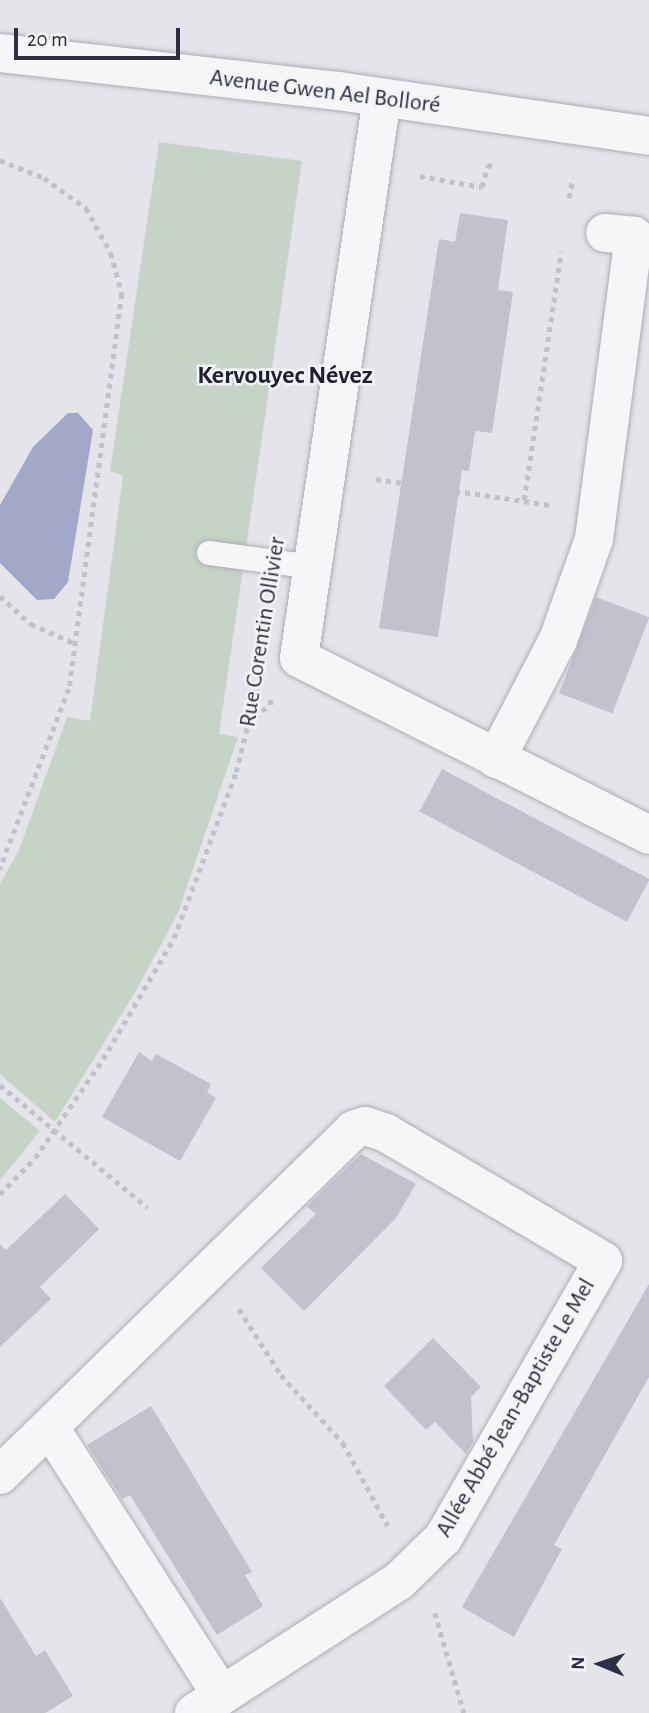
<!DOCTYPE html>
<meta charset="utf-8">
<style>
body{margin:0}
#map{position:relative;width:649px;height:1713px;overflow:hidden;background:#e4e4ea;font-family:"Alegreya Sans",sans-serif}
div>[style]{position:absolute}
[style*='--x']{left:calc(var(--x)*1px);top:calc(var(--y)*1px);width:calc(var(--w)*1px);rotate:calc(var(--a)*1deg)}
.green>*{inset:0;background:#c5d4c6}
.water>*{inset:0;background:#a2a8c7}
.building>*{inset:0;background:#c1c2cd;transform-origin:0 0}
.path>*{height:4.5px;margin-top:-2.25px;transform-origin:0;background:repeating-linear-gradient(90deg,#c1c2c9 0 5px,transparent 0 10px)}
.roads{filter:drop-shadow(0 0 2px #adadb7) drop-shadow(0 0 2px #adadb7)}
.service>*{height:24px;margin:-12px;padding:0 12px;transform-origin:12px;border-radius:12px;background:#f6f6f9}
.minor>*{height:38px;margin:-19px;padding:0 19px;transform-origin:19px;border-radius:19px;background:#f6f6f9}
span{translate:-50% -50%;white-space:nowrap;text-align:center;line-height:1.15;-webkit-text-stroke:5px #f3f4f8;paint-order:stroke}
.street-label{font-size:24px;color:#2c2e41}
.neighbourhood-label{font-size:26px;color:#1e1f32;font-weight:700}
.north{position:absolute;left:565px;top:1629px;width:70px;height:70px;-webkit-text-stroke:5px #f3f4f8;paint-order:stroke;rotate:272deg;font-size:19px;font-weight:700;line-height:28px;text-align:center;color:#2c2e41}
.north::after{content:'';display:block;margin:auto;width:24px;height:32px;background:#2c2e41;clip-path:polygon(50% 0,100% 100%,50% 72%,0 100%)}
.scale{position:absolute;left:14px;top:28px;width:166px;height:32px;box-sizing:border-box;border:4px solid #2c2e41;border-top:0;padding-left:9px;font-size:21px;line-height:24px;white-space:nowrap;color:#2c2e41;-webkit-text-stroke:5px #f3f4f8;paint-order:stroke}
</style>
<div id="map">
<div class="green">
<i style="clip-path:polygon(159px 142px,302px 161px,219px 734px,238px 737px,178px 913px,136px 991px,55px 1122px,0 1074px,0 884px,19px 850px,67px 717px,90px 721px,123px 476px,110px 471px)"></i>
<i style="clip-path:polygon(0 1098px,40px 1131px,0 1180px)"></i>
</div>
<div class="water">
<i style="clip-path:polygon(68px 413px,78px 413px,93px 430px,68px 582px,54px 599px,37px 600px,0 563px,0 505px,33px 447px)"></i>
</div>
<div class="building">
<i style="clip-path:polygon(460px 213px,508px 220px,498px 290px,513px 292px,492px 433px,475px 431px,469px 471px,462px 470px,438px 637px,379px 628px,439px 239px,455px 242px)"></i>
<i style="left:596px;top:597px;width:57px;height:103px;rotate:21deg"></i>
<i style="left:442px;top:769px;width:235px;height:48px;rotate:28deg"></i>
<i style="clip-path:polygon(139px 1052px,152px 1061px,156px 1054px,211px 1084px,207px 1092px,216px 1098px,180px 1161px,102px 1117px)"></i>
<i style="clip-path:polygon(361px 1154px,416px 1184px,396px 1218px,304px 1311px,261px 1268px,316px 1214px,307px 1206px)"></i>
<i style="clip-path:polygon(65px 1194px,99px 1229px,40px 1287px,51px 1299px,0 1347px,0 1244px,6px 1250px)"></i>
<i style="clip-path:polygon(649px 1284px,649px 1377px,554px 1545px,562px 1549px,514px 1637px,462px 1607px)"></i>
<i style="clip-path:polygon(433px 1338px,481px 1387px,471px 1397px,473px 1442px,466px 1454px,435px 1422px,426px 1430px,384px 1386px)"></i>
<i style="clip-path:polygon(151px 1406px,252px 1572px,245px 1575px,263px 1606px,217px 1635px,130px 1495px,122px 1499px,87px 1445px)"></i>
<i style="clip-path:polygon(0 1598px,36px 1656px,45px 1650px,73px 1696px,45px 1713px,0 1713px)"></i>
</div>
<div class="path">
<i style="--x:0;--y:160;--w:48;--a:22.2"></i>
<i style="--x:44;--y:178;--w:52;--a:35.5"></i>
<i style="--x:86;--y:208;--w:51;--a:60.9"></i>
<i style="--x:111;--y:253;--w:42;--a:75"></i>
<i style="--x:122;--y:294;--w:399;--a:97.6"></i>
<i style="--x:69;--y:689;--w:193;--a:111"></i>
<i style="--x:420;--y:176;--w:63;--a:10.1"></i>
<i style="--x:482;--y:187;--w:23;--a:-75"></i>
<i style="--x:488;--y:165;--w:4;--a:14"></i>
<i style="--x:569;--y:198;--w:20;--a:-79"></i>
<i style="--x:376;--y:479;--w:177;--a:8.5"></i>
<i style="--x:524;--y:500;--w:251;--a:-81.5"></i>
<i style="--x:0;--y:596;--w:42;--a:42.1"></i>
<i style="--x:31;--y:624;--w:49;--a:24"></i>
<i style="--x:254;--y:717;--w:20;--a:-37"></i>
<i style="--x:270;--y:705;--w:10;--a:-84"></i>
<i style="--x:0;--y:1085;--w:192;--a:39.7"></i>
<i style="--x:0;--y:1194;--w:50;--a:-45.8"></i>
<i style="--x:35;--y:1158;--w:120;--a:-55.5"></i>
<i style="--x:103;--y:1059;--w:140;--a:-59.6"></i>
<i style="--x:174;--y:938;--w:177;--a:-69.5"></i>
<i style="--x:236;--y:772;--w:92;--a:-76.1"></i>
<i style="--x:239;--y:1309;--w:78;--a:57.5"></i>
<i style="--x:281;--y:1375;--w:92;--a:47.6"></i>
<i style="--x:343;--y:1443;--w:94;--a:61.5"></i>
<i style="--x:435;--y:1613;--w:104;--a:73.8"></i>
</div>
<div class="roads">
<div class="service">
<i style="--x:209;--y:553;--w:105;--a:7.7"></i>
</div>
<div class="minor">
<i style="--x:0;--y:53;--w:340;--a:6.4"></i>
<i style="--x:338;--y:91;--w:314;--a:8.2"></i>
<i style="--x:382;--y:98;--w:566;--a:98.43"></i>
<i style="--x:299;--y:658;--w:392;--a:26.8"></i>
<i style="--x:496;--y:759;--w:134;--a:-62.5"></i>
<i style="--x:558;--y:640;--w:107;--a:-70.4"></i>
<i style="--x:594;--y:539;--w:306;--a:-82.5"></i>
<i style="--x:634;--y:236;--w:29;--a:-174"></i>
<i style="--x:50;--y:1428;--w:318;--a:57.3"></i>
<i style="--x:0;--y:1475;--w:494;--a:-44.3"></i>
<i style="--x:353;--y:1130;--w:13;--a:-18"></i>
<i style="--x:365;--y:1126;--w:22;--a:18"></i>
<i style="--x:386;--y:1133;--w:252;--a:30.5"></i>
<i style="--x:603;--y:1261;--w:320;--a:120"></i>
<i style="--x:443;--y:1538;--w:62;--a:135.7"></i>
<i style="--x:399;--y:1581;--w:244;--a:147.2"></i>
</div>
</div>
<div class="street-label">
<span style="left:325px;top:92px;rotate:7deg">Avenue Gwen Ael Bolloré</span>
<span style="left:263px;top:632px;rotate:-81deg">Rue Corentin Ollivier</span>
<span style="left:516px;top:1408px;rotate:-60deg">Allée Abbé Jean-Baptiste Le Mel</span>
</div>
<div class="neighbourhood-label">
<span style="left:285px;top:376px">Kervouyec Névez</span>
</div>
<div class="north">N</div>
<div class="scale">20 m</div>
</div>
